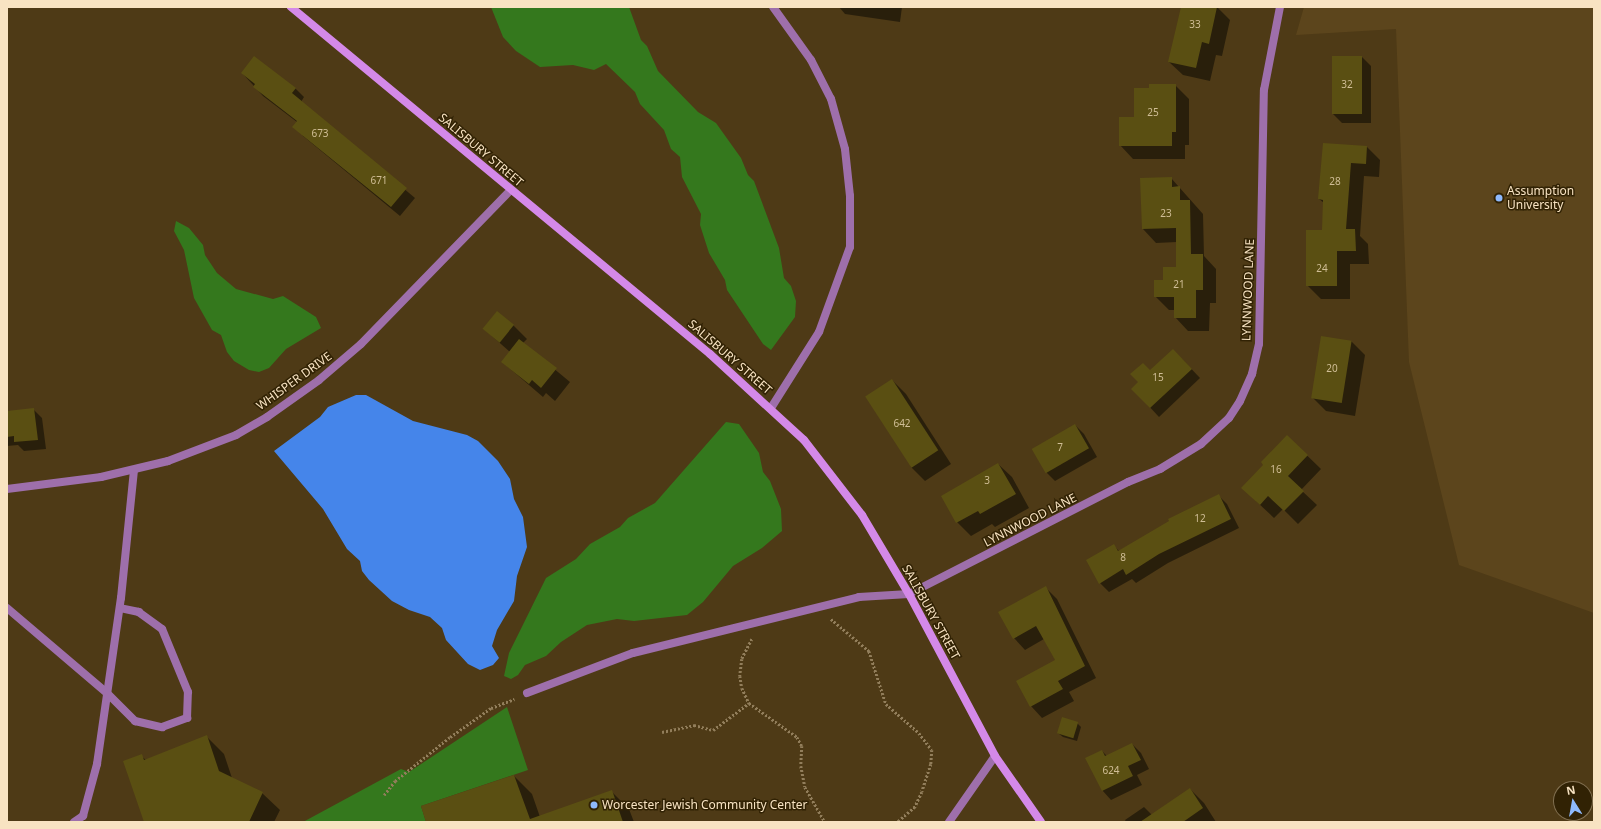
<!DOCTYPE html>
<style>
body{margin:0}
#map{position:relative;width:1601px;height:829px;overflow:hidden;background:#4e3a16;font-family:"Noto Sans",sans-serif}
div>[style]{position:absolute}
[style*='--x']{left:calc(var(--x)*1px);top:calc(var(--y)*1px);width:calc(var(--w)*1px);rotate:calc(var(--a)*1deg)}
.built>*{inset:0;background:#5c451c}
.green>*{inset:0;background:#34781d}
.water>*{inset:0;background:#4585ea}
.shadow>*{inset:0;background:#0007}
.building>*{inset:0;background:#5a4f12;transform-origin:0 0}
.path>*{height:2.5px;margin-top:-1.25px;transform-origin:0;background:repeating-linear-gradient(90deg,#927e5b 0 2px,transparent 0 4px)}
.service>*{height:8px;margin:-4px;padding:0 4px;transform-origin:4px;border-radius:4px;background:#9e6fab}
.minor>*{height:8px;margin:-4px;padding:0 4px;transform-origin:4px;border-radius:4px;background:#9e6fab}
.secondary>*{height:8px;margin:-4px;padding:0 4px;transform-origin:4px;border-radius:4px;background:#d489e8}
.dots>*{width:11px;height:11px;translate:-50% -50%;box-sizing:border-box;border:2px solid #312204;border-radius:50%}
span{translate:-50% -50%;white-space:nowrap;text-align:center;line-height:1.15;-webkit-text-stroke:3px #312204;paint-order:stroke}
.number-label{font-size:10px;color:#d0be96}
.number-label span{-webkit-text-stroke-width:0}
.street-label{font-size:12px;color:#f8e3c2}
.poi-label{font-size:12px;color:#f8e3c2}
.left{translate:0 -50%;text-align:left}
.frame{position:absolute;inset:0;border:8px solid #f8e3c2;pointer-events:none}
.north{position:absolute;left:1553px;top:781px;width:40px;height:40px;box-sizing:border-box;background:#312204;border:1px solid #816f50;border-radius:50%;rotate:349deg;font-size:11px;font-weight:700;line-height:16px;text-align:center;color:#f8e3c2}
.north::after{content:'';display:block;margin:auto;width:14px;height:18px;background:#8eb9fc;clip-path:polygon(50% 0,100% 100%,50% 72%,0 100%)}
</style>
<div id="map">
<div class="built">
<i style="clip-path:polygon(1304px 7px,1594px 7px,1594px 613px,1459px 565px,1409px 362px,1396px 29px,1296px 35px)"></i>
</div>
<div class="green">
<i style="clip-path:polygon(491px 7px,629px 7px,641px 40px,647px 46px,658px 71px,698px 112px,716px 123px,741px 158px,748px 175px,754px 181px,779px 248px,784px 278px,791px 286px,796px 301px,795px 317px,771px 350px,763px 344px,727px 290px,725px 280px,709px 253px,700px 225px,701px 214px,682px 177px,680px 157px,671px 149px,664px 130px,640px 104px,635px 92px,606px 64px,594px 70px,573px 65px,540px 67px,516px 51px,503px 37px)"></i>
<i style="clip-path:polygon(176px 221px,189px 228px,203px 245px,205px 255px,217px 273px,236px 289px,273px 299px,283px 296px,316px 317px,321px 328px,286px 349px,269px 368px,259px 372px,249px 370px,234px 361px,227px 352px,221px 335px,212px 330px,194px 298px,184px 250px,174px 231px)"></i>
<i style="clip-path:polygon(726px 422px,739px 424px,759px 453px,763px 472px,770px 481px,781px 509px,782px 531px,762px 548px,733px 566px,703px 602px,687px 615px,634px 621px,617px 619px,587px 625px,561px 642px,546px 656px,525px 665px,518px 675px,511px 679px,504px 676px,509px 653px,546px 578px,576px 559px,590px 544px,620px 527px,628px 518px,655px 503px)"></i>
<i style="clip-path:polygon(507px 707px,528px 770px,421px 806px,426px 822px,303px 822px,401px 769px,409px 772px)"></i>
</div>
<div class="water">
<i style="clip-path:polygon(356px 395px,366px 395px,413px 421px,467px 435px,478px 441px,498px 461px,510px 479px,514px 499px,523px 517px,527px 547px,517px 576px,514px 601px,497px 630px,492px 646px,499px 658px,493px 665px,480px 670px,468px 664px,446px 640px,442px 628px,430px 617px,409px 610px,392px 601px,369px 580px,362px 571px,360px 561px,347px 549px,323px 509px,274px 451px,320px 417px,328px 407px)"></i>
</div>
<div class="shadow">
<i style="clip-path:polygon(839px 7px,902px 7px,900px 22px,845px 14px)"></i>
<i style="clip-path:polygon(1182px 7px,1217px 7px,1230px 20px,1222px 56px,1216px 55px,1210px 81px,1183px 75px,1169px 62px)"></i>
<i style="clip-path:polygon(1333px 57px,1362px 57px,1371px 66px,1371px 123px,1342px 123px,1333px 114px)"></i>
<i style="clip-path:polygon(242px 73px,295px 88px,304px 97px,301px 102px,415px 198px,400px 216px,303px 136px,297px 122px,263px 96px)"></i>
<i style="clip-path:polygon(1175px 85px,1189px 99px,1189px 145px,1185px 145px,1185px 159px,1133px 159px,1120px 145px,1150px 89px)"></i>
<i style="clip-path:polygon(1324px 144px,1367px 147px,1380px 160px,1379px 177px,1364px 176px,1360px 236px,1368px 244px,1369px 264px,1350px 264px,1350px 299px,1321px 299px,1307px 285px,1323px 231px,1324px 203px,1319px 199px)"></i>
<i style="clip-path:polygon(1141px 178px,1171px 178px,1203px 214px,1204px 256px,1216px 269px,1216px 303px,1210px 303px,1209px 331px,1188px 331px,1175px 317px,1175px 310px,1169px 310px,1155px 296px,1164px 281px,1177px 268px,1177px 242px,1156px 243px,1143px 229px)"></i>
<i style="clip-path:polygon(513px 325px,527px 339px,523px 343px,570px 382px,555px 401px,546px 393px,543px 397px,502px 362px,510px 352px,484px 329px)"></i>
<i style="clip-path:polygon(1351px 341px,1365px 355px,1355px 416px,1326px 411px,1312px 397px)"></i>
<i style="clip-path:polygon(1182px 359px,1200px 378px,1159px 417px,1133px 389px,1150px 372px)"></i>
<i style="clip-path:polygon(892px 380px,906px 394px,951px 464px,925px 481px,911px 467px)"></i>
<i style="clip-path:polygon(33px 409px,42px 418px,46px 449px,24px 451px,18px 445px,7px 446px,7px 412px)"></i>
<i style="clip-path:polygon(1075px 425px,1084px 434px,1097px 457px,1055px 481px,1046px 472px)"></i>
<i style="clip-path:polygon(1287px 436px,1321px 469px,1301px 490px,1317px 505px,1298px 524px,1283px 509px,1274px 518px,1256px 501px,1265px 465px)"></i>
<i style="clip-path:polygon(998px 464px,1012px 477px,1029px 508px,995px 527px,992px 524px,971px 536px,957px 522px)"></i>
<i style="clip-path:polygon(1218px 495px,1227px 504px,1239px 528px,1168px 563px,1136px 583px,1132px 579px,1109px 592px,1100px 583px,1113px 545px,1119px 551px)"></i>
<i style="clip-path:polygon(1046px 588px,1057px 599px,1096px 678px,1069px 692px,1074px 701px,1042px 718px,1031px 706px,1056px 661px,1044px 639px,1025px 650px,1014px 638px)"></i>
<i style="clip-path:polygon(1077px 723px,1081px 727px,1077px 741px,1063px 737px,1058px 733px)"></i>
<i style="clip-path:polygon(207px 737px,224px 754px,232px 778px,262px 793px,280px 810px,274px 822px,145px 822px,141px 756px,146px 760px)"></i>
<i style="clip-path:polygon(1132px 744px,1141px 753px,1149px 769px,1137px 775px,1142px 785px,1111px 800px,1102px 790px,1102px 751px,1107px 756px)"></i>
<i style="clip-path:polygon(514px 776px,532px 794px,540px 817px,612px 792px,629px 809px,634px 822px,427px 822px)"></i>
<i style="clip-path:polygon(1190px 789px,1204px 803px,1216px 822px,1126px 822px,1125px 820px,1144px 807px,1152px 815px)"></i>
</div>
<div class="building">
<i style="clip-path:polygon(1181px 7px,1217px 7px,1209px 44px,1202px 42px,1196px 68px,1168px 62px)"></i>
<i style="clip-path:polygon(254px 56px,296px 88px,292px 93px,407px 188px,391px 207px,292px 127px,297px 121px,253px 87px,255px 84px,241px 73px)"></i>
<i style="left:1332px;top:56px;width:30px;height:58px"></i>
<i style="clip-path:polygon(1149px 84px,1176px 84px,1176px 132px,1172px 132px,1172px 146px,1119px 146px,1119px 117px,1134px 117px,1134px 88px,1149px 88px)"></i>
<i style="clip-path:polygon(1323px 143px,1367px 146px,1366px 164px,1351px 163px,1346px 229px,1355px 229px,1356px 251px,1337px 251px,1337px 286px,1306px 286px,1306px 230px,1322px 230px,1323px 200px,1318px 199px)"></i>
<i style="clip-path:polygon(1172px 177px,1172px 187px,1180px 186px,1180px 200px,1190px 200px,1191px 254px,1203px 254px,1203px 290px,1196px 290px,1196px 318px,1174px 318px,1174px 297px,1154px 297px,1154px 280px,1163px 280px,1163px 267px,1176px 267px,1176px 228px,1142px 229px,1140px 178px)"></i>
<i style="left:497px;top:311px;width:22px;height:23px;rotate:39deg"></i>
<i style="left:1321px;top:336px;width:31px;height:63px;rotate:9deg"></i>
<i style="clip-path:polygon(519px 339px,557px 368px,541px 388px,532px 380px,529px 384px,501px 362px)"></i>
<i style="clip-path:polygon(1173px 349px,1192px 369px,1150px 408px,1131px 389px,1138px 382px,1130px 374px,1143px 363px,1150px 370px)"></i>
<i style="left:892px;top:379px;width:85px;height:32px;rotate:57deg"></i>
<i style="clip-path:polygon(34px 408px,38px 440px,14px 442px,14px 436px,7px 437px,7px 411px)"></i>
<i style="left:1075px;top:424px;width:28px;height:50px;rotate:60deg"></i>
<i style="clip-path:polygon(1287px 435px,1308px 455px,1288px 476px,1304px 491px,1284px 511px,1268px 496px,1260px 505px,1241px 488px,1263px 465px,1261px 462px)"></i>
<i style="clip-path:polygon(998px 463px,1016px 494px,980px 514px,978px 511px,956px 523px,941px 496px)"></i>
<i style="clip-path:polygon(1219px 494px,1231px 519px,1159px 554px,1126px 575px,1123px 569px,1099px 584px,1086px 560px,1114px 544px,1118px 551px,1169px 521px,1168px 519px)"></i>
<i style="clip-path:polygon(1046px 586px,1085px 666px,1058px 681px,1063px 689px,1030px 707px,1016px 681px,1055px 660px,1036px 626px,1013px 639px,998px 612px)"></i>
<i style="left:1062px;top:717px;width:17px;height:17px;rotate:17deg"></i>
<i style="clip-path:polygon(207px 735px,219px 771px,263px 792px,249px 822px,144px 822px,123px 761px,142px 754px,144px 760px)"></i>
<i style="clip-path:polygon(1132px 743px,1141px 760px,1128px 766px,1133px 776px,1102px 791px,1085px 758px,1102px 750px,1105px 756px)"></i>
<i style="clip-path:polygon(514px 775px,530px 819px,612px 790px,623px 822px,426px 822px,421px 806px)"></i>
<i style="clip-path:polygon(1190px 788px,1203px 808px,1183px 822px,1140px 822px)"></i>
</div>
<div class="path">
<i style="--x:831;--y:619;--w:50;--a:40.1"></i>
<i style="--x:869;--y:651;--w:56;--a:72.2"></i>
<i style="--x:886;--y:704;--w:44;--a:41.3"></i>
<i style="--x:919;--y:733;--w:21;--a:53"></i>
<i style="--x:932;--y:750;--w:14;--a:94"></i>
<i style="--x:931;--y:764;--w:29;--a:108"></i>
<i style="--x:922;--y:792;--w:17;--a:115"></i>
<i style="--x:915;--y:807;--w:23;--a:139"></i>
<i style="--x:752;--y:639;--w:22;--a:117"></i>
<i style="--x:742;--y:659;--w:17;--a:97"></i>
<i style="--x:740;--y:676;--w:12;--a:81"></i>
<i style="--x:742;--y:688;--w:17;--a:65"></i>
<i style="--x:749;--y:703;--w:59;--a:35.3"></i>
<i style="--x:797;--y:737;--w:10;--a:61"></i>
<i style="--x:802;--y:746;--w:20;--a:93"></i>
<i style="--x:801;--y:766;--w:21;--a:79"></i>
<i style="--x:805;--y:787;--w:40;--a:60.3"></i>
<i style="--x:662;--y:732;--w:33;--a:-12"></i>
<i style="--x:694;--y:725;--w:20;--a:15"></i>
<i style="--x:713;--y:730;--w:45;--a:-36.9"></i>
<i style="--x:384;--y:795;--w:18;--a:-52"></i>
<i style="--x:395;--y:781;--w:70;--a:-38.7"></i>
<i style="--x:450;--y:737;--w:50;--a:-35.3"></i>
<i style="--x:491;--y:708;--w:25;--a:-21"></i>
</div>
<div class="service">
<i style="--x:771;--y:408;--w:90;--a:-57.7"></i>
<i style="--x:819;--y:332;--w:90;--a:-70"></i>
<i style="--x:850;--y:247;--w:51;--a:-90"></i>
<i style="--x:850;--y:196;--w:47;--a:-96.1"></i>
<i style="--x:845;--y:149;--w:52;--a:-105.6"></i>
<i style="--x:831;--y:99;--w:44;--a:-117.1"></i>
<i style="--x:811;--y:60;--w:65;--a:-125.6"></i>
<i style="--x:7;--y:608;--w:131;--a:40.4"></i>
<i style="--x:107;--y:693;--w:40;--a:45"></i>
<i style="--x:135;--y:721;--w:28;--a:13"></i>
<i style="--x:162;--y:727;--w:27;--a:-20"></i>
<i style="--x:187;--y:718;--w:26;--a:-88"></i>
<i style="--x:188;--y:692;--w:68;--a:-112.4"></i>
<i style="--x:162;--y:629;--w:29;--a:-144"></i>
<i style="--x:139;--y:612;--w:19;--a:-168"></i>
<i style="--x:527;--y:693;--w:113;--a:-20.7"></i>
<i style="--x:633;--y:653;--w:233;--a:-13.9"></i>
<i style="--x:859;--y:597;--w:50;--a:-3.4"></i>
<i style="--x:74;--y:822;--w:11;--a:-34"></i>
<i style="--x:83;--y:816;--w:54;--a:-74.9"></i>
<i style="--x:97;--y:764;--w:168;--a:-81.8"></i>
<i style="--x:121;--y:598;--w:128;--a:-84.2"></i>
<i style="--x:949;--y:822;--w:80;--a:-55.1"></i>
</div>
<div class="minor">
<i style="--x:7;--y:489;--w:95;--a:-7.3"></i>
<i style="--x:101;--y:477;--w:69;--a:-13.4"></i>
<i style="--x:168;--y:461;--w:73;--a:-20.9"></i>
<i style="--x:236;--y:435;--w:36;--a:-30"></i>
<i style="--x:267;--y:417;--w:64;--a:-35.4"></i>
<i style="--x:319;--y:380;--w:55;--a:-40.6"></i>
<i style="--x:361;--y:344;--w:214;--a:-45.8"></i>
<i style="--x:909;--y:594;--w:246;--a:-27.1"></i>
<i style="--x:1128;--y:482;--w:35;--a:-22"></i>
<i style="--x:1160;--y:469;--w:48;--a:-31.4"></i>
<i style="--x:1201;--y:444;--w:38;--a:-43"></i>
<i style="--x:1229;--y:418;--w:20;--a:-57"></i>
<i style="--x:1240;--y:401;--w:30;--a:-66"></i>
<i style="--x:1252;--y:374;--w:31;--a:-77"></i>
<i style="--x:1259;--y:344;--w:254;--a:-88.9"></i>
<i style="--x:1264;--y:90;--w:85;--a:-79.1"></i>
</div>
<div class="secondary">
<i style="--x:291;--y:7;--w:544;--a:39.63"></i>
<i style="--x:710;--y:354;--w:127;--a:42.5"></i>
<i style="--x:804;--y:440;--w:95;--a:52.3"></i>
<i style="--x:862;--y:515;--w:92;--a:59.3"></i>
<i style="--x:909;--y:594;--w:183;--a:62"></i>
<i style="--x:995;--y:756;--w:80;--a:55.1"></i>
</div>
<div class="dots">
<i style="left:1499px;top:198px;background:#8eb9fc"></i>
<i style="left:594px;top:805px;background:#8eb9fc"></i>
</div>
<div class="number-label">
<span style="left:1195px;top:25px">33</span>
<span style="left:1347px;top:85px">32</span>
<span style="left:1153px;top:113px">25</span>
<span style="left:320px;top:134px">673</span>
<span style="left:379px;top:181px">671</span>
<span style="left:1335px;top:182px">28</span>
<span style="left:1166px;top:214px">23</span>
<span style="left:1322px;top:269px">24</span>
<span style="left:1179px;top:285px">21</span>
<span style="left:1332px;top:369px">20</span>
<span style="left:1158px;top:378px">15</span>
<span style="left:902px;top:424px">642</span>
<span style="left:1060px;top:448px">7</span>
<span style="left:1276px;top:470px">16</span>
<span style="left:987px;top:481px">3</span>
<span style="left:1200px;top:519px">12</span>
<span style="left:1123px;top:558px">8</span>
<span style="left:1111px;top:771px">624</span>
</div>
<div class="street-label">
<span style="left:481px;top:150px;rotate:40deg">SALISBURY STREET</span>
<span style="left:1248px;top:290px;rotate:-88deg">LYNNWOOD LANE</span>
<span style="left:730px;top:357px;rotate:41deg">SALISBURY STREET</span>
<span style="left:294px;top:381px;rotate:-36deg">WHISPER DRIVE</span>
<span style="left:1030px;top:520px;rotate:-27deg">LYNNWOOD LANE</span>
<span style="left:931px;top:612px;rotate:61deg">SALISBURY STREET</span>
</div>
<div class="poi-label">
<span class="left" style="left:1507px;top:198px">Assumption<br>University</span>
<span class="left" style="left:602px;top:805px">Worcester Jewish Community Center</span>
</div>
<div class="frame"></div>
<div class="north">N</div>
</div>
